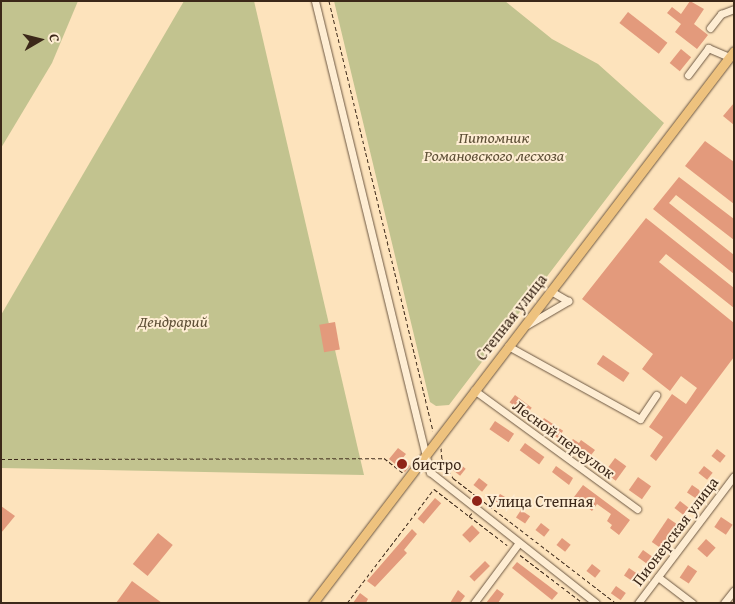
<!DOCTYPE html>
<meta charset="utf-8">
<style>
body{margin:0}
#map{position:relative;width:735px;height:604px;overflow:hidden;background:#fde3bc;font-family:"Gentium Book Plus",serif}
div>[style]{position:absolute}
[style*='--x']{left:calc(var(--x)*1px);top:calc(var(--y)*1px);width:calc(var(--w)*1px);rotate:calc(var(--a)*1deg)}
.green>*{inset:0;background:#c2c38f}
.building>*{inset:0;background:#e39a7c;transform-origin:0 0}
.path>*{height:1px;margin-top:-0.5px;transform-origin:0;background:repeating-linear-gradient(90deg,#3c2819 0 4px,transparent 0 6.5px)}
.roads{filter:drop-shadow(0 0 1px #6c5742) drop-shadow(0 0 1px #6c5742)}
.minor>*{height:7px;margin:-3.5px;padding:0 3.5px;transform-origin:3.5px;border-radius:3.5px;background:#feedd3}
.major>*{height:9px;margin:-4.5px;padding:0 4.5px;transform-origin:4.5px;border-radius:4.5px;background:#eec27e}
.dots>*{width:14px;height:14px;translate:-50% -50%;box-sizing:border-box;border:2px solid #feedd3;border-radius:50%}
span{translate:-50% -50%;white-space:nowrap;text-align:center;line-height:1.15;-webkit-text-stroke:4px #feedd3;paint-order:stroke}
.park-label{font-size:16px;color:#5e4f36;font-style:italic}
.street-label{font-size:16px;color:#3c2819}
.poi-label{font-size:16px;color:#3c2819}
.left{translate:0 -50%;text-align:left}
.frame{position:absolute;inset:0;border:2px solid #3c2819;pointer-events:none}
.north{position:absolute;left:15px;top:15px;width:50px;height:50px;-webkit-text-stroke:4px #feedd3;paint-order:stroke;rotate:82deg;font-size:14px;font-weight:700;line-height:20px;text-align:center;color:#3c2819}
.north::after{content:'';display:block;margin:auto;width:18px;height:22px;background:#3c2819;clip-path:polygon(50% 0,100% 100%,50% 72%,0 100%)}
</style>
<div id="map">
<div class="green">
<i style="clip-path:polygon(1px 1px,78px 1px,52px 63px,1px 148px)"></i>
<i style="clip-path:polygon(184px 1px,254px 1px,364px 475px,1px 468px,1px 315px)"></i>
<i style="clip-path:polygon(334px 1px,505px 1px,552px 39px,598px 64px,664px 123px,449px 405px,436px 406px,430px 402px)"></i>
</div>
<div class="building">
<i style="clip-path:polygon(690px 1px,704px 9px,694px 24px,708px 35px,697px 49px,675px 32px,681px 24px,667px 13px,672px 7px,681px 14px)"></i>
<i style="left:628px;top:12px;width:50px;height:14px;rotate:38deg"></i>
<i style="left:681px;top:49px;width:13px;height:18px;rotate:39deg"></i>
<i style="clip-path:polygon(734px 103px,734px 125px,723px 116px)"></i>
<i style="clip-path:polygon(705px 141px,734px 162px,734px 204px,685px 166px)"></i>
<i style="clip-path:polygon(679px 177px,734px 219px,734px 240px,676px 195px,669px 203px,734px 255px,734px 274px,653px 209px)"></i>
<i style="clip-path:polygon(646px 218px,734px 288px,734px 308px,666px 254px,659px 262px,734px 323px,734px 357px,656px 461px,650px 456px,663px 437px,649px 427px,672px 394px,686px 404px,697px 388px,681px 376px,670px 391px,642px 369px,653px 354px,582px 299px)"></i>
<i style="left:335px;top:322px;width:28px;height:16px;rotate:80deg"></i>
<i style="left:603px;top:355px;width:32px;height:11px;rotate:34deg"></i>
<i style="left:515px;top:395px;width:21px;height:9px;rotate:37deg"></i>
<i style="left:544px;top:418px;width:23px;height:9px;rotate:34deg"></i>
<i style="left:495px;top:421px;width:23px;height:10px;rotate:34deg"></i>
<i style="clip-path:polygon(573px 439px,579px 443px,581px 440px,595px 450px,588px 459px,568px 445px)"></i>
<i style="left:525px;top:443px;width:24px;height:9px;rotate:36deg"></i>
<i style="clip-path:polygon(398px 448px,406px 454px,402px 459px,410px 466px,405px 472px,389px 459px)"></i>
<i style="left:717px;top:449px;width:11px;height:9px;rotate:38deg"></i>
<i style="left:615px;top:458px;width:14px;height:18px;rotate:36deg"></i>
<i style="left:457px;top:462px;width:11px;height:9px;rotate:38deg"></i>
<i style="clip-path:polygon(556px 466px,573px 478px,569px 485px,552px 472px)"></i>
<i style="left:704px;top:466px;width:11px;height:9px;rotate:38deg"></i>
<i style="left:638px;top:477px;width:16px;height:16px;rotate:35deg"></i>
<i style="left:479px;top:478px;width:11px;height:9px;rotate:38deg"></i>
<i style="clip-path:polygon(583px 485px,630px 520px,619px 535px,610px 528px,612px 525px,607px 521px,611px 514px,597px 504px,592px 511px,574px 497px)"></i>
<i style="left:692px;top:485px;width:11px;height:9px;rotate:34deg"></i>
<i style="clip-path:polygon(500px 494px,510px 500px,504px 508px,495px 501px)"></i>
<i style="left:435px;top:498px;width:8px;height:27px;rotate:40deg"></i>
<i style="left:680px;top:501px;width:11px;height:9px;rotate:38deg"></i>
<i style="clip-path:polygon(1px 506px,15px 516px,1px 533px)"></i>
<i style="left:521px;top:510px;width:11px;height:9px;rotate:34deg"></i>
<i style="left:721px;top:517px;width:14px;height:12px;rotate:34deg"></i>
<i style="left:668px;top:518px;width:11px;height:29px;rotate:34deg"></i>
<i style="left:541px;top:523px;width:11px;height:9px;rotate:38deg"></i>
<i style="left:472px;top:525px;width:11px;height:14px;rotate:45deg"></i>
<i style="clip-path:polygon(412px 529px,417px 534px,404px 550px,407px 553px,375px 587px,367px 581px)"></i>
<i style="left:158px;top:533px;width:19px;height:40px;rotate:39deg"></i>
<i style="left:562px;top:538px;width:11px;height:9px;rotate:38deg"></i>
<i style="left:706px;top:539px;width:13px;height:13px;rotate:42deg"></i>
<i style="left:643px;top:550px;width:12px;height:9px;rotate:35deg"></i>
<i style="left:485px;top:561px;width:7px;height:22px;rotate:45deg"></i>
<i style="clip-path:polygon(517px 562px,558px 593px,552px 600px,512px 568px)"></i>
<i style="left:592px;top:564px;width:11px;height:9px;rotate:38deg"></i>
<i style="left:688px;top:565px;width:11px;height:15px;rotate:34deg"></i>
<i style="left:629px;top:568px;width:11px;height:9px;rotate:34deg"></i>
<i style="clip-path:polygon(132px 581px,162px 603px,116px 603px)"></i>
<i style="left:616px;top:586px;width:12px;height:9px;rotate:35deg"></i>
<i style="clip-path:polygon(497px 589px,504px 594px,498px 603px,486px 603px)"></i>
<i style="clip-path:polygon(458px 590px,465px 596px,460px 603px,450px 603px)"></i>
<i style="clip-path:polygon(360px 593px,368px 599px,366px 603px,353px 603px)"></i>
</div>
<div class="path">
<i style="--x:329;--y:1;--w:442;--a:76.4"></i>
<i style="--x:441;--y:448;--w:11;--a:85"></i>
<i style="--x:442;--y:459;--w:22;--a:60"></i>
<i style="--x:453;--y:478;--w:205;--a:37.5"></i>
<i style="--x:1;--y:459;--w:383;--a:-0.1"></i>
<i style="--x:384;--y:458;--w:24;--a:38"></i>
<i style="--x:472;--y:513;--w:4;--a:135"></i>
<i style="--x:469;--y:516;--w:48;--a:37.3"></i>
<i style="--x:520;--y:555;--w:79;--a:37.3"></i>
<i style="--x:347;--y:603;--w:143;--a:-52.7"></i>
<i style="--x:434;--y:489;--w:44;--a:37.6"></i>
</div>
<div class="roads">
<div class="minor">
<i style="--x:315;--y:1;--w:485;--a:76.3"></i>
<i style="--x:430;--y:472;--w:211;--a:38.3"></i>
<i style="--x:710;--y:28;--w:18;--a:-52"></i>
<i style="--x:721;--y:14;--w:14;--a:-21"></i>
<i style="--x:688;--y:75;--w:34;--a:-53"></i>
<i style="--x:708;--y:48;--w:23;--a:23"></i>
<i style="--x:527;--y:325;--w:48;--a:-30.3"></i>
<i style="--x:568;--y:301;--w:20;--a:-150"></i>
<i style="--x:508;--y:346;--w:151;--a:28.9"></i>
<i style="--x:640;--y:419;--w:29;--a:-56"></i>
<i style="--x:474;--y:390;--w:202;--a:36.1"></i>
<i style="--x:658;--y:577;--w:43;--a:37.4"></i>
<i style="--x:474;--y:603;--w:74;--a:-53.3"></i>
<i style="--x:638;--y:603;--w:159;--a:-52.9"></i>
<i style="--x:724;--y:603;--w:16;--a:-52"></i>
</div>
<div class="major">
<i style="--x:313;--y:603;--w:694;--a:-52.67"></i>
</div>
</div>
<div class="dots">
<i style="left:402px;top:464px;background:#8f2418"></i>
<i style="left:477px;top:501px;background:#8f2418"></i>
</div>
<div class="park-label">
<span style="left:494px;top:146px">Питомник<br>Романовского лесхоза</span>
<span style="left:173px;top:321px">Дендрарий</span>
</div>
<div class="street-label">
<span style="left:511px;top:317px;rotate:-52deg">Степная улица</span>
<span style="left:564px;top:439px;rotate:36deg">Лесной переулок</span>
<span style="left:675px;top:531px;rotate:-53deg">Пионерская улица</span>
</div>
<div class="poi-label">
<span class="left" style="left:412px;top:464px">бистро</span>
<span class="left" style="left:487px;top:501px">Улица Степная</span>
</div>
<div class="frame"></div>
<div class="north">С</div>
</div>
